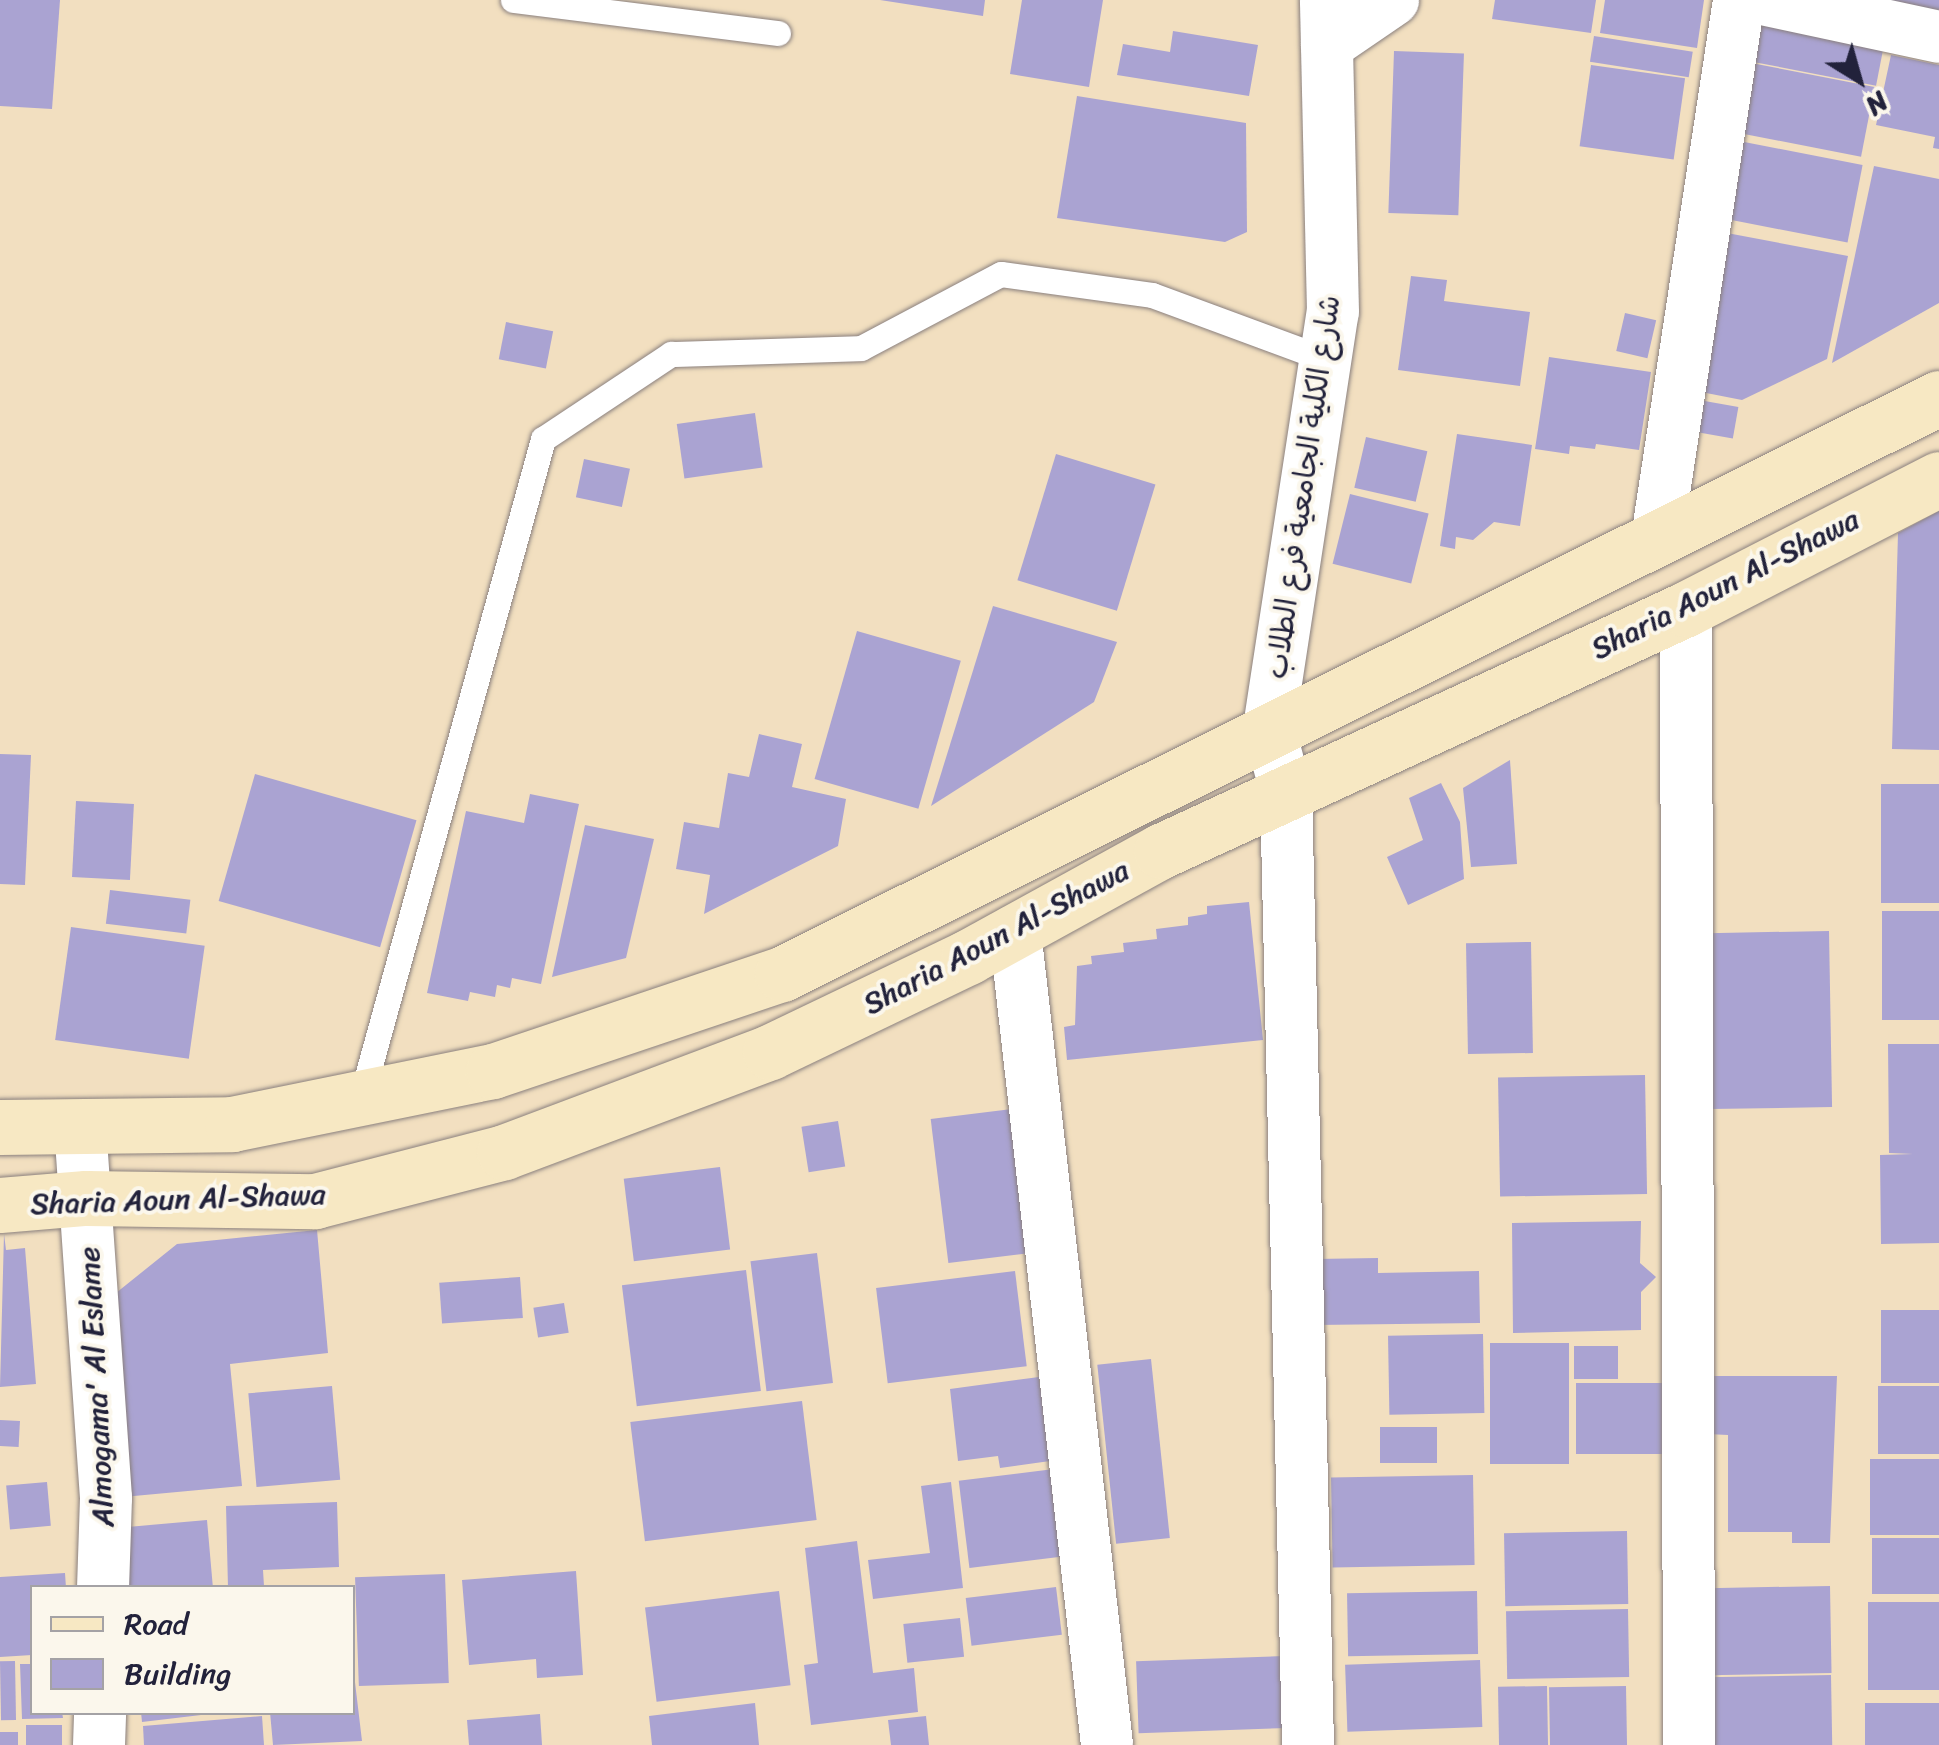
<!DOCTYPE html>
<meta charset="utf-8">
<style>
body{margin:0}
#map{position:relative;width:1939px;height:1745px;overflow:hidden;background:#f2dfc0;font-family:Sriracha,"Playpen Sans Arabic",sans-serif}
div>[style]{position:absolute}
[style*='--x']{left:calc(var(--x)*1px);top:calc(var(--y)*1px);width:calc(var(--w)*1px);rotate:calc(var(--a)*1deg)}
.building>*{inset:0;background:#aaa3d2;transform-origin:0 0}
.roads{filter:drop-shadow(0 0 2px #8a807e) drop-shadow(0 0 2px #8a807e)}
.lane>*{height:25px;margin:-12.5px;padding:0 12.5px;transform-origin:12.5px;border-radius:12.5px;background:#fff}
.street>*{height:52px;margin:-26px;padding:0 26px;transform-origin:26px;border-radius:26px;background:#fff}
.secondary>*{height:55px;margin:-27.5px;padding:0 27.5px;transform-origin:27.5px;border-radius:27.5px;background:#f7e8c3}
span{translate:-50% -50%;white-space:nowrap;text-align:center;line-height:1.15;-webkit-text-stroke:8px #fbf7ec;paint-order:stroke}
.street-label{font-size:30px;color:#22223b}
.legend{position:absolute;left:30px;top:1585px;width:325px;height:130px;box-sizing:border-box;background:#fbf7ec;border:2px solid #a4a2a5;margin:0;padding:12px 18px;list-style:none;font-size:30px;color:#22223b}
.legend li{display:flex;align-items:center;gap:20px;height:50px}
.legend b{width:50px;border:2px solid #a4a2a5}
.north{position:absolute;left:1809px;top:30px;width:100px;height:100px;-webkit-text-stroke:8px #fbf7ec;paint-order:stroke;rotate:143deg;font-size:28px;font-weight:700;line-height:40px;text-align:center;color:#22223b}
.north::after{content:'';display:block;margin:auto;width:35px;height:45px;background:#22223b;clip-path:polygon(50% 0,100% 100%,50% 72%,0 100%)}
</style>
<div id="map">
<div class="building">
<i style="clip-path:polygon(0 0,60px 0,52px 109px,0 106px)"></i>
<i style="clip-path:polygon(880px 0,985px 0,983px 16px)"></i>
<i style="clip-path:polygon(1022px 0,1103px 0,1089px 87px,1010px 74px)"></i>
<i style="clip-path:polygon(1495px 0,1596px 0,1591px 33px,1492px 19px)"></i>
<i style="clip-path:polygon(1605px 0,1704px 0,1697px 48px,1600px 33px)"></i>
<i style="clip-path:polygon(1882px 0,1939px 0,1939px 14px)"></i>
<i style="left:1758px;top:17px;width:129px;height:45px;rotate:11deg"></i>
<i style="clip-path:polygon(1173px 31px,1258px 45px,1249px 96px,1117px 75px,1123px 44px,1170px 52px)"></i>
<i style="left:1594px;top:36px;width:100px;height:26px;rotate:9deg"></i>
<i style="left:1394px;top:51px;width:70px;height:162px;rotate:2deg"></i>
<i style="clip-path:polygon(1891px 55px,1939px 65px,1939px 149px,1933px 148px,1935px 137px,1876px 125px)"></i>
<i style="left:1746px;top:62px;width:131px;height:71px;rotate:11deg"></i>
<i style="left:1591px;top:65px;width:95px;height:82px;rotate:8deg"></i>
<i style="clip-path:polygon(1077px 96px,1246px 123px,1247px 232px,1225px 242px,1057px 218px)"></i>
<i style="left:1734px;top:140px;width:131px;height:79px;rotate:11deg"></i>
<i style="clip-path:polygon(1874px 166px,1939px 179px,1939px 303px,1832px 363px)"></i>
<i style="clip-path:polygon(1727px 233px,1848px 256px,1827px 359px,1742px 400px,1696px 391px)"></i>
<i style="clip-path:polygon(1411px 276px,1447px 280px,1444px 301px,1530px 312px,1520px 386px,1398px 370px)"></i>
<i style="left:1625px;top:313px;width:32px;height:39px;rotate:13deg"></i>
<i style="left:506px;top:322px;width:48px;height:38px;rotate:11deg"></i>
<i style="clip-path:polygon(1549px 357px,1651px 372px,1639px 450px,1596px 444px,1595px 449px,1570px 446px,1569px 454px,1535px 449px)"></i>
<i style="left:1699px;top:400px;width:40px;height:32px;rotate:10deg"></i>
<i style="left:755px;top:413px;width:55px;height:79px;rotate:82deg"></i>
<i style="clip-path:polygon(1457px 434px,1532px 445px,1520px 526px,1494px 522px,1473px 540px,1456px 537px,1455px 549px,1440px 546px)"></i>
<i style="left:1366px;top:437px;width:63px;height:52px;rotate:13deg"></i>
<i style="left:1056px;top:454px;width:104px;height:132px;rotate:17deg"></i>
<i style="left:584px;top:459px;width:47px;height:39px;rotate:12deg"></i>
<i style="left:1350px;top:494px;width:81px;height:72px;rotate:14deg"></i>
<i style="clip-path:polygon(1939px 511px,1939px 750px,1892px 749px,1898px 533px)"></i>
<i style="clip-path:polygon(993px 606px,1117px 642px,1094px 702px,931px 806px)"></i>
<i style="left:857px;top:631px;width:108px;height:154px;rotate:16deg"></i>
<i style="clip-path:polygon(759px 734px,802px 744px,792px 787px,846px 799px,838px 846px,704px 914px,710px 875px,676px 869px,684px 822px,719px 828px,728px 773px,749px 777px)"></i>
<i style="clip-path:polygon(0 754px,31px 755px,25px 885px,0 884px)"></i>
<i style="clip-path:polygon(1510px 760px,1517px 864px,1471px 867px,1463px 788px)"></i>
<i style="left:255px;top:774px;width:168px;height:132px;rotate:16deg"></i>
<i style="clip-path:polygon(1441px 783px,1460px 822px,1464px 879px,1408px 905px,1387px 857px,1423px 840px,1409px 798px)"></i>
<i style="left:1939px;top:784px;width:119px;height:58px;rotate:90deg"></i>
<i style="clip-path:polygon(530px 794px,579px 804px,541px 984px,512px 978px,510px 988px,497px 985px,495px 997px,470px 992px,468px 1001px,427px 993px,466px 811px,524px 823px)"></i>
<i style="left:76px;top:801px;width:58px;height:76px;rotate:3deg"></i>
<i style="clip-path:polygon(585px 825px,654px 839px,626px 958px,552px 977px)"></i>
<i style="left:110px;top:890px;width:81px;height:34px;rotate:7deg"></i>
<i style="clip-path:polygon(1249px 902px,1263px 1040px,1067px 1060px,1064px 1027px,1075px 1025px,1077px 966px,1092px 964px,1091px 956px,1124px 952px,1123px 943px,1157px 939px,1156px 929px,1188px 925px,1188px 917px,1207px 914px,1207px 906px)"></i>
<i style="left:1882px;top:911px;width:57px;height:109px"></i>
<i style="left:71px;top:927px;width:135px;height:114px;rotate:8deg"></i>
<i style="left:1829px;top:931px;width:176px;height:122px;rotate:89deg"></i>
<i style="left:1531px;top:942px;width:111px;height:65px;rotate:89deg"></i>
<i style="clip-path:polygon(1888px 1044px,1939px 1044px,1939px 1243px,1881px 1244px,1880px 1155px,1913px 1154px,1889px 1153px)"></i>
<i style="left:1645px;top:1075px;width:119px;height:147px;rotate:89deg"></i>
<i style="left:1021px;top:1108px;width:145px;height:91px;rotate:83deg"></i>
<i style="left:838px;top:1121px;width:46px;height:37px;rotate:81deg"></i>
<i style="left:720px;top:1167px;width:83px;height:97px;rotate:83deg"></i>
<i style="clip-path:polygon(1641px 1221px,1640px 1263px,1656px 1277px,1641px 1292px,1641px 1330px,1513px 1333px,1512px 1223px)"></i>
<i style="clip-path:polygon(317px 1230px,328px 1353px,230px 1364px,242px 1486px,123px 1497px,116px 1293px,177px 1244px)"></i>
<i style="clip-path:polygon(4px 1234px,6px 1250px,25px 1248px,36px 1384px,0 1387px)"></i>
<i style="left:817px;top:1253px;width:131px;height:67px;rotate:83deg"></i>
<i style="clip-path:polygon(1378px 1258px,1378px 1273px,1479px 1271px,1480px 1323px,1316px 1325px,1315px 1259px)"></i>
<i style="left:746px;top:1270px;width:122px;height:125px;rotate:83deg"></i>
<i style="left:1015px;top:1271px;width:96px;height:140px;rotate:83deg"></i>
<i style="left:520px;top:1277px;width:41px;height:81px;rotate:86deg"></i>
<i style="left:564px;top:1303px;width:30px;height:31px;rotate:81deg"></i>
<i style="left:1881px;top:1310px;width:58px;height:73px"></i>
<i style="left:1483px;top:1334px;width:79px;height:95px;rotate:89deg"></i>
<i style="left:1569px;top:1343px;width:121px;height:79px;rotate:90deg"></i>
<i style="left:1618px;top:1346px;width:33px;height:44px;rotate:90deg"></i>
<i style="left:1151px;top:1359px;width:180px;height:54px;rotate:84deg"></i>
<i style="clip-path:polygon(1708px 1376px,1837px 1376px,1830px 1543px,1792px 1543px,1792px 1532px,1728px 1532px,1728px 1435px,1707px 1434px)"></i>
<i style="clip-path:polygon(1039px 1377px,1050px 1461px,1000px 1468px,998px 1456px,958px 1461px,950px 1389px)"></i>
<i style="left:1672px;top:1383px;width:71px;height:96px;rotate:90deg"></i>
<i style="left:332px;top:1386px;width:94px;height:84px;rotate:85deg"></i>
<i style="left:1939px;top:1386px;width:68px;height:61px;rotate:90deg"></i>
<i style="left:802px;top:1401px;width:120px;height:173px;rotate:83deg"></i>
<i style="left:0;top:1420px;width:20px;height:26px;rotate:3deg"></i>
<i style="left:1380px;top:1427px;width:57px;height:36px"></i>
<i style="left:1939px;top:1459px;width:76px;height:69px;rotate:90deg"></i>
<i style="left:1054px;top:1469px;width:88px;height:96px;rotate:83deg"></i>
<i style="left:1473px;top:1475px;width:90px;height:142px;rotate:89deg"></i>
<i style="left:47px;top:1482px;width:44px;height:41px;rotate:85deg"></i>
<i style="clip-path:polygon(951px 1482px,963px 1588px,873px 1599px,868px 1560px,930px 1553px,921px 1486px)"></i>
<i style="clip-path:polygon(337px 1502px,339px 1567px,263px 1570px,264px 1586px,228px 1588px,226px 1506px)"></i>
<i style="left:207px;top:1520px;width:68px;height:85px;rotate:85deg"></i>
<i style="left:1627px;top:1531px;width:73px;height:123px;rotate:89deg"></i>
<i style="left:1939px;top:1538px;width:56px;height:67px;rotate:90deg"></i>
<i style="clip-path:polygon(857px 1541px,873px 1673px,914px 1668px,918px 1712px,811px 1725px,804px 1665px,818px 1663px,805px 1548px)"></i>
<i style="clip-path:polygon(576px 1571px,583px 1675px,537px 1678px,536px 1659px,469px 1665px,462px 1580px)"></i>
<i style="clip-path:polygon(65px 1573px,66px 1588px,32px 1588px,32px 1655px,0 1657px,0 1577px)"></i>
<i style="left:445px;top:1574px;width:109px;height:90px;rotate:88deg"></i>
<i style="left:1830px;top:1586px;width:87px;height:123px;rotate:89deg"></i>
<i style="left:1056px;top:1587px;width:48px;height:91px;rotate:83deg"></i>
<i style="left:779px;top:1591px;width:95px;height:135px;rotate:83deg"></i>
<i style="left:1477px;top:1591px;width:63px;height:130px;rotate:89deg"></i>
<i style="left:1939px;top:1602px;width:88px;height:71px;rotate:90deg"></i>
<i style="left:1628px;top:1609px;width:68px;height:122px;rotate:89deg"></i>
<i style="left:960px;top:1618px;width:39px;height:57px;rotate:84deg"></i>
<i style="left:1285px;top:1656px;width:72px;height:149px;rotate:88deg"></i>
<i style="clip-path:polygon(352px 1657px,362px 1741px,273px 1745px,270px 1712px,352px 1712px)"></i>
<i style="left:1480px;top:1660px;width:67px;height:135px;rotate:88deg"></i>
<i style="left:15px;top:1661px;width:59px;height:15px;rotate:89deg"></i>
<i style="clip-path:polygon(20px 1664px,32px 1664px,32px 1712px,62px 1712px,63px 1718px,22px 1719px)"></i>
<i style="left:1831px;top:1675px;width:70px;height:124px;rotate:89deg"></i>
<i style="left:1547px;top:1686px;width:59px;height:49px;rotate:89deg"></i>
<i style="left:1626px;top:1686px;width:59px;height:77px;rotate:89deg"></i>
<i style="clip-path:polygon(755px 1703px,759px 1745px,652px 1745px,649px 1716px)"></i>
<i style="left:1939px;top:1703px;width:42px;height:74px;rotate:90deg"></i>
<i style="clip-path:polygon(141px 1712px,201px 1712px,201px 1715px,142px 1722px)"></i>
<i style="clip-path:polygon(540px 1714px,542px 1745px,469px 1745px,467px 1720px)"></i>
<i style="clip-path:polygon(262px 1716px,264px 1745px,144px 1745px,143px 1726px)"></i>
<i style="clip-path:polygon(926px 1716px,929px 1745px,891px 1745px,888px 1720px)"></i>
<i style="left:62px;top:1725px;width:20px;height:36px;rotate:90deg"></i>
<i style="left:0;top:1732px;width:18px;height:13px"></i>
</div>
<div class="roads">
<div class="lane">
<i style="--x:513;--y:0;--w:267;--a:7.1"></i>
<i style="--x:361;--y:1098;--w:684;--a:-74.56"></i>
<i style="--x:543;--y:439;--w:154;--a:-33.6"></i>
<i style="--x:671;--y:354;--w:190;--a:-1.8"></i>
<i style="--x:861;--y:348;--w:158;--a:-27.9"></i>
<i style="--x:1001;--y:274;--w:152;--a:7.9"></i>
<i style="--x:1152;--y:295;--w:184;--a:20.3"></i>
</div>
<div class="street">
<i style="--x:1767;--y:0;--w:176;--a:12.1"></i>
<i style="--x:1327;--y:45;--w:80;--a:-34.3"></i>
<i style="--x:1657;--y:538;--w:544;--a:-81.33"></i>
<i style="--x:1686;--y:609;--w:1136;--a:89.85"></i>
<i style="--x:1015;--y:931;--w:819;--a:83.55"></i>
<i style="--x:80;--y:1126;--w:373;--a:86"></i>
<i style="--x:106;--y:1498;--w:90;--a:91.9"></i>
<i style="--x:99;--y:1745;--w:33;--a:-88"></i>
<i style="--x:1308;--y:1745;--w:954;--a:-91.32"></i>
<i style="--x:1286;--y:791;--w:65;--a:-105.1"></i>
<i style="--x:1269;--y:728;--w:421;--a:-81.3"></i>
<i style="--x:1333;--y:312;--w:312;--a:-91.3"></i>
</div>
<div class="secondary">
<i style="--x:0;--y:1127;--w:232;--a:-0.7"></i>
<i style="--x:232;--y:1124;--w:266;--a:-11.5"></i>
<i style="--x:493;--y:1071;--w:305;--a:-18.6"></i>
<i style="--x:782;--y:974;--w:1292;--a:-26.47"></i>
<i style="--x:0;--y:1205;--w:86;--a:-4.7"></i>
<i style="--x:86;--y:1198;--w:229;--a:0.8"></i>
<i style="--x:315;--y:1201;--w:195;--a:-14.5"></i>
<i style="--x:504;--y:1152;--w:284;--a:-20.6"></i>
<i style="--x:770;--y:1052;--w:220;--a:-25.6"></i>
<i style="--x:968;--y:957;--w:220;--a:-28.8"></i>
<i style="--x:1161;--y:851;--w:578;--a:-24.75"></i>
<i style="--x:1686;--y:609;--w:284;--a:-27.2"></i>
</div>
</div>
<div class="street-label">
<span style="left:1303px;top:487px;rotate:-82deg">شارع الكلية الجامعية فرع الطلاب</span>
<span style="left:1725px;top:584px;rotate:-27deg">Sharia Aoun Al-Shawa</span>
<span style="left:996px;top:937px;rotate:-28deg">Sharia Aoun Al-Shawa</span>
<span style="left:178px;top:1199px;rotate:-2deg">Sharia Aoun Al-Shawa</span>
<span style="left:96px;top:1387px;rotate:-93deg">Almogama' Al Eslame</span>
</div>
<ul class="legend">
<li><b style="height:12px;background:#f7e8c3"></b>Road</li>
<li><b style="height:28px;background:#aaa3d2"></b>Building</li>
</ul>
<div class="north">N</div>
</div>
